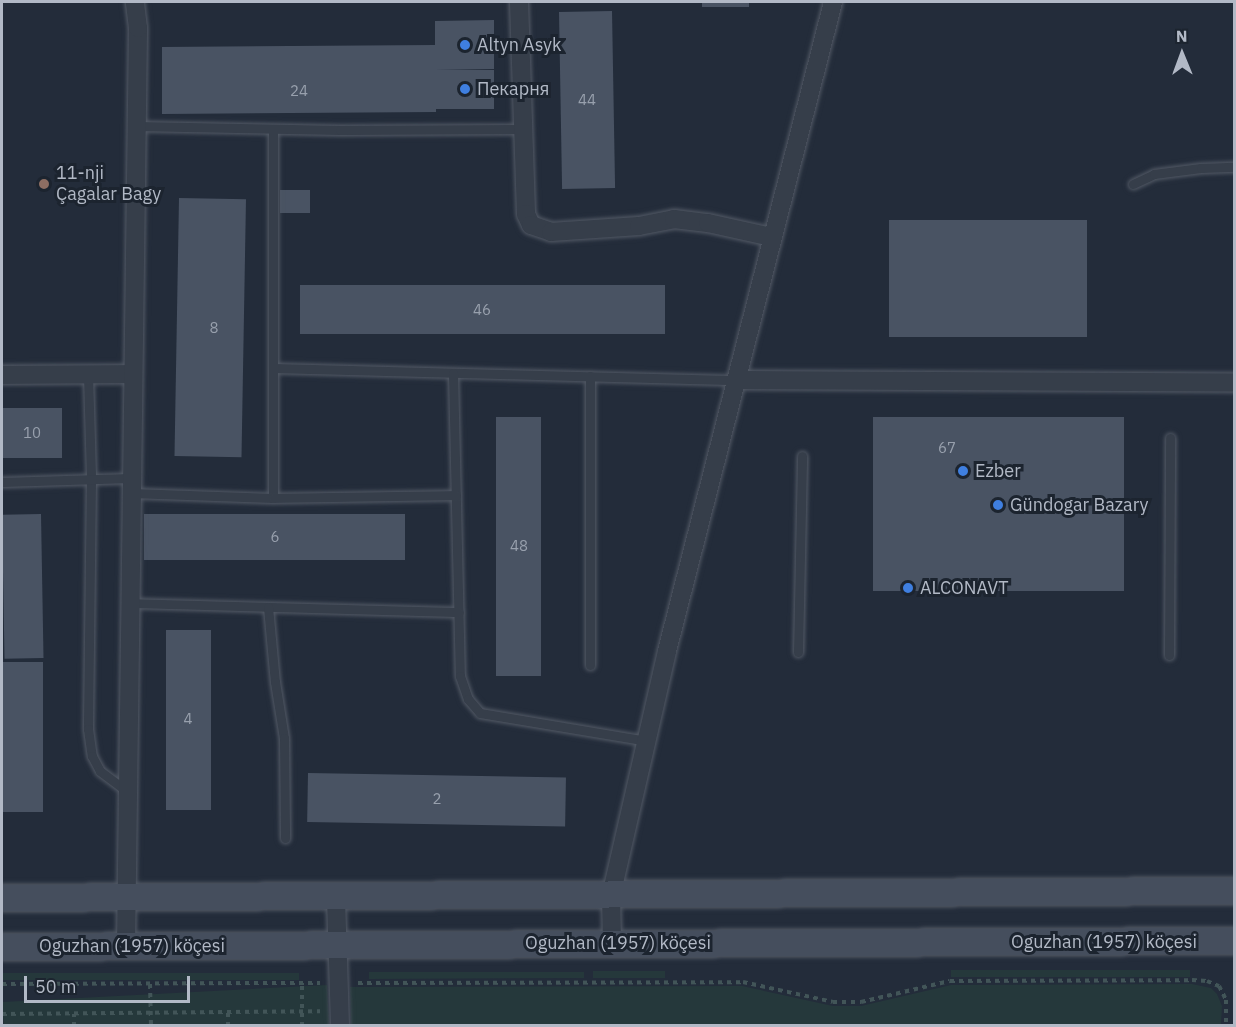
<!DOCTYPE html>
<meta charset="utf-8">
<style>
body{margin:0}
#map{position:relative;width:1236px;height:1027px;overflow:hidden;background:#232c3a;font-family:"IBM Plex Sans",sans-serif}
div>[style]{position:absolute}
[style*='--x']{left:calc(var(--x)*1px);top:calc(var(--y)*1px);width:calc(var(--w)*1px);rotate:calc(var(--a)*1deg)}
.green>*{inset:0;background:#25383b;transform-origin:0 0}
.building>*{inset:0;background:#495363;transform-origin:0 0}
.path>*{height:4px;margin-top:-2px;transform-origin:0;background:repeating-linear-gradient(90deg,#425558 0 4.5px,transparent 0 9px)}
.roads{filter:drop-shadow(0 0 2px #525965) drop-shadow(0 0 2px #525965)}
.service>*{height:9px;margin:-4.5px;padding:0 4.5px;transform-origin:4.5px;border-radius:4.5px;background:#363e4a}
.minor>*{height:18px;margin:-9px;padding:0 9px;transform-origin:9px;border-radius:9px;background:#363e4a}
.secondary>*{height:26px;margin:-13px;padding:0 13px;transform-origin:13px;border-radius:13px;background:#454e5d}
.dots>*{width:16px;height:16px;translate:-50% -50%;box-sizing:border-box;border:3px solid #1c242f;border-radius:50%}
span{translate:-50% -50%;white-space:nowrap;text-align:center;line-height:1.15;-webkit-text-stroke:6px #1c242f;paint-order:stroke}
.number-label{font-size:15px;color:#98a0ad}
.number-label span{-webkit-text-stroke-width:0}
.poi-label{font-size:18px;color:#b2b9c6}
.left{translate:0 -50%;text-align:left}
.street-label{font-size:18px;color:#b2b9c6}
.frame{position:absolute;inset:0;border:3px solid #b2b9c6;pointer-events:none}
.north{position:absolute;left:1152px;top:24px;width:60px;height:60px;-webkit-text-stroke:4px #1c242f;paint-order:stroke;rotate:359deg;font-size:16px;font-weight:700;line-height:24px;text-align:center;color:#b2b9c6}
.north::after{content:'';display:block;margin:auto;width:21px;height:27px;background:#b2b9c6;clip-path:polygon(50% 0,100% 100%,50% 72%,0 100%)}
.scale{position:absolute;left:24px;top:976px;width:166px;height:27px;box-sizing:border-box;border:3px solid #b2b9c6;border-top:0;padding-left:8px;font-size:18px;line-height:21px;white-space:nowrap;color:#b2b9c6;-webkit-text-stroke:4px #1c242f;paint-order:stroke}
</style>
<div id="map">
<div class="green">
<i style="left:1190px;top:970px;width:7px;height:239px;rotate:90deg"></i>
<i style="left:665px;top:971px;width:7px;height:72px;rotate:90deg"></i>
<i style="clip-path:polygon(369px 972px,584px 972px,584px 978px,369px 979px)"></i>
<i style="left:299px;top:973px;width:7px;height:297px;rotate:90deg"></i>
<i style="clip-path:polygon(1192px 984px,1211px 988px,1217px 994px,1222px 1006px,1221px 1025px,351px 1026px,350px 987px,742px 986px,833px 1006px,861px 1006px,951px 985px)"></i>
<i style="left:327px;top:985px;width:40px;height:325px;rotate:87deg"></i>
</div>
<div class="building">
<i style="left:702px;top:2px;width:47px;height:5px"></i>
<i style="left:612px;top:11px;width:177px;height:53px;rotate:89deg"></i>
<i style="clip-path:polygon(494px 20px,494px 69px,435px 69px,494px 70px,494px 109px,436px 109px,436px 112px,162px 114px,162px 47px,435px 45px,435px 21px)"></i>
<i style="left:280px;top:190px;width:30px;height:23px"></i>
<i style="left:179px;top:198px;width:67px;height:258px;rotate:1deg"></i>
<i style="left:889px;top:220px;width:198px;height:117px"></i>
<i style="left:665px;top:285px;width:49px;height:365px;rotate:90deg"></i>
<i style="left:2px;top:408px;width:60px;height:50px"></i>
<i style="left:496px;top:417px;width:45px;height:259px"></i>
<i style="left:873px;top:417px;width:251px;height:174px"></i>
<i style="left:41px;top:514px;width:144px;height:39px;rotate:89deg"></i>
<i style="left:144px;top:514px;width:261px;height:46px"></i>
<i style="left:166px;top:630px;width:45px;height:180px"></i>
<i style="left:3px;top:662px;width:40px;height:150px"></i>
<i style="left:308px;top:773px;width:258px;height:49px;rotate:1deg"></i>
</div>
<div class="path">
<i style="--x:358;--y:983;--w:385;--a:-0.1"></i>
<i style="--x:743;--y:982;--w:92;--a:12.5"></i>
<i style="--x:833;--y:1002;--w:28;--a:0"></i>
<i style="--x:861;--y:1002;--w:91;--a:-13.3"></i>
<i style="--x:950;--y:981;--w:242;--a:-0.2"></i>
<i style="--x:1192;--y:980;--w:15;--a:4"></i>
<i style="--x:1207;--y:981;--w:13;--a:23"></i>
<i style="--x:1219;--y:986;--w:16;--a:63"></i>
<i style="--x:1226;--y:1000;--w:26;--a:90"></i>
<i style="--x:2;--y:984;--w:318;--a:-0.2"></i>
<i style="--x:150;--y:984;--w:42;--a:88.6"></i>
<i style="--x:2;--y:1014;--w:318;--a:-0.5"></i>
<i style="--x:74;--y:1026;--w:12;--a:-90"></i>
<i style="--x:228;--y:1026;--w:13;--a:-90"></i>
<i style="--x:302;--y:1026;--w:43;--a:-90"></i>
</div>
<div class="roads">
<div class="service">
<i style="--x:136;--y:126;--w:204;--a:1.1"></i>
<i style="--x:340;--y:130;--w:183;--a:-0.3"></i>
<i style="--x:1133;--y:184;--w:23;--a:-25"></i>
<i style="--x:1154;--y:174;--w:47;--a:-7.3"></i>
<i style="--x:1201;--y:168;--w:33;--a:-2"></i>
<i style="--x:273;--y:368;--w:465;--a:1.5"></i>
<i style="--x:453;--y:373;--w:303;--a:88.7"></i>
<i style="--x:460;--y:676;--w:24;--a:71"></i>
<i style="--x:468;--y:699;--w:18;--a:49"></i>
<i style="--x:480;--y:713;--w:169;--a:9.5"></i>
<i style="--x:88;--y:375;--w:104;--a:88.3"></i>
<i style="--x:91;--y:479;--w:250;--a:90.7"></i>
<i style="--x:88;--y:729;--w:27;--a:82"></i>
<i style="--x:92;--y:756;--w:17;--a:62"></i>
<i style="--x:100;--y:771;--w:34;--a:37"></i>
<i style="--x:590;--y:376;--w:289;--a:90"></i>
<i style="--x:2;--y:482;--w:129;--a:-1.8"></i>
<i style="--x:131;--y:493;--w:142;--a:2"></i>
<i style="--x:273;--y:498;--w:369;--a:-90"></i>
<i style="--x:273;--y:498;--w:183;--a:-0.9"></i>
<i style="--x:129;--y:603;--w:330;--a:1.6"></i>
<i style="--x:268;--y:607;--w:75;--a:84.7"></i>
<i style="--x:275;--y:682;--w:57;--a:80.9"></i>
<i style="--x:284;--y:738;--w:100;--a:89.4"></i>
<i style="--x:798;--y:652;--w:196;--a:-88.8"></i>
<i style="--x:1169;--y:655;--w:217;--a:-89.7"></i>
</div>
<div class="minor">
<i style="--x:519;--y:2;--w:212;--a:88.1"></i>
<i style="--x:526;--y:214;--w:12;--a:66"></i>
<i style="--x:531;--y:225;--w:21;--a:19"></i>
<i style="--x:551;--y:232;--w:88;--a:-3.9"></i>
<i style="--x:639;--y:226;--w:36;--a:-11"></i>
<i style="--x:674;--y:219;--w:34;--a:7"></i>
<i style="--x:708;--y:223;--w:65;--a:12.5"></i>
<i style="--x:2;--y:375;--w:130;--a:-0.4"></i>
<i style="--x:738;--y:380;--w:496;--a:0.3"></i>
<i style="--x:336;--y:898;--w:128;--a:88.2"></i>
<i style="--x:612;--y:943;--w:47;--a:-91.2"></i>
<i style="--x:611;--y:896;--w:251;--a:-77.1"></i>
<i style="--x:667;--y:651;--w:670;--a:-75.65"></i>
<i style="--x:126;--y:946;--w:918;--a:-89.25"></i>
<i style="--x:138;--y:28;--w:26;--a:-97"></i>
</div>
<div class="secondary">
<i style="--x:2;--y:898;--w:1232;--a:-0.33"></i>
<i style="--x:2;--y:947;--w:1232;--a:-0.28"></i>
</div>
</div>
<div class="dots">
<i style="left:465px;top:45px;background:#3f7fe0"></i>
<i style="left:465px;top:89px;background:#3f7fe0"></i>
<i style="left:44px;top:184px;background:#8d6e63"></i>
<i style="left:963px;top:471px;background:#3f7fe0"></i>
<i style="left:998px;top:505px;background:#3f7fe0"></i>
<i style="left:908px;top:588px;background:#3f7fe0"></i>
</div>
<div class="number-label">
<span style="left:299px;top:91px">24</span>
<span style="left:587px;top:100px">44</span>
<span style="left:482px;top:310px">46</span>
<span style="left:214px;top:328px">8</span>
<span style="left:32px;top:433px">10</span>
<span style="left:947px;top:448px">67</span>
<span style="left:275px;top:537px">6</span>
<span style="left:519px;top:546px">48</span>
<span style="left:188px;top:719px">4</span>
<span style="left:437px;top:799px">2</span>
</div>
<div class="poi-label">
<span class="left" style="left:477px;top:45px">Altyn Asyk</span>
<span class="left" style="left:477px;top:89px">Пекарня</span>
<span class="left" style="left:56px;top:184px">11-nji<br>Çagalar Bagy</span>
<span class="left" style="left:975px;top:471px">Ezber</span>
<span class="left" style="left:1010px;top:505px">Gündogar Bazary</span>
<span class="left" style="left:920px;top:588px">ALCONAVT</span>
</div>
<div class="street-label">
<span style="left:1104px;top:942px">Oguzhan (1957) köçesi</span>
<span style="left:618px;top:943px">Oguzhan (1957) köçesi</span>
<span style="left:132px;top:946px">Oguzhan (1957) köçesi</span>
</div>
<div class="frame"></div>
<div class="north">N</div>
<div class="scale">50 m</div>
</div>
